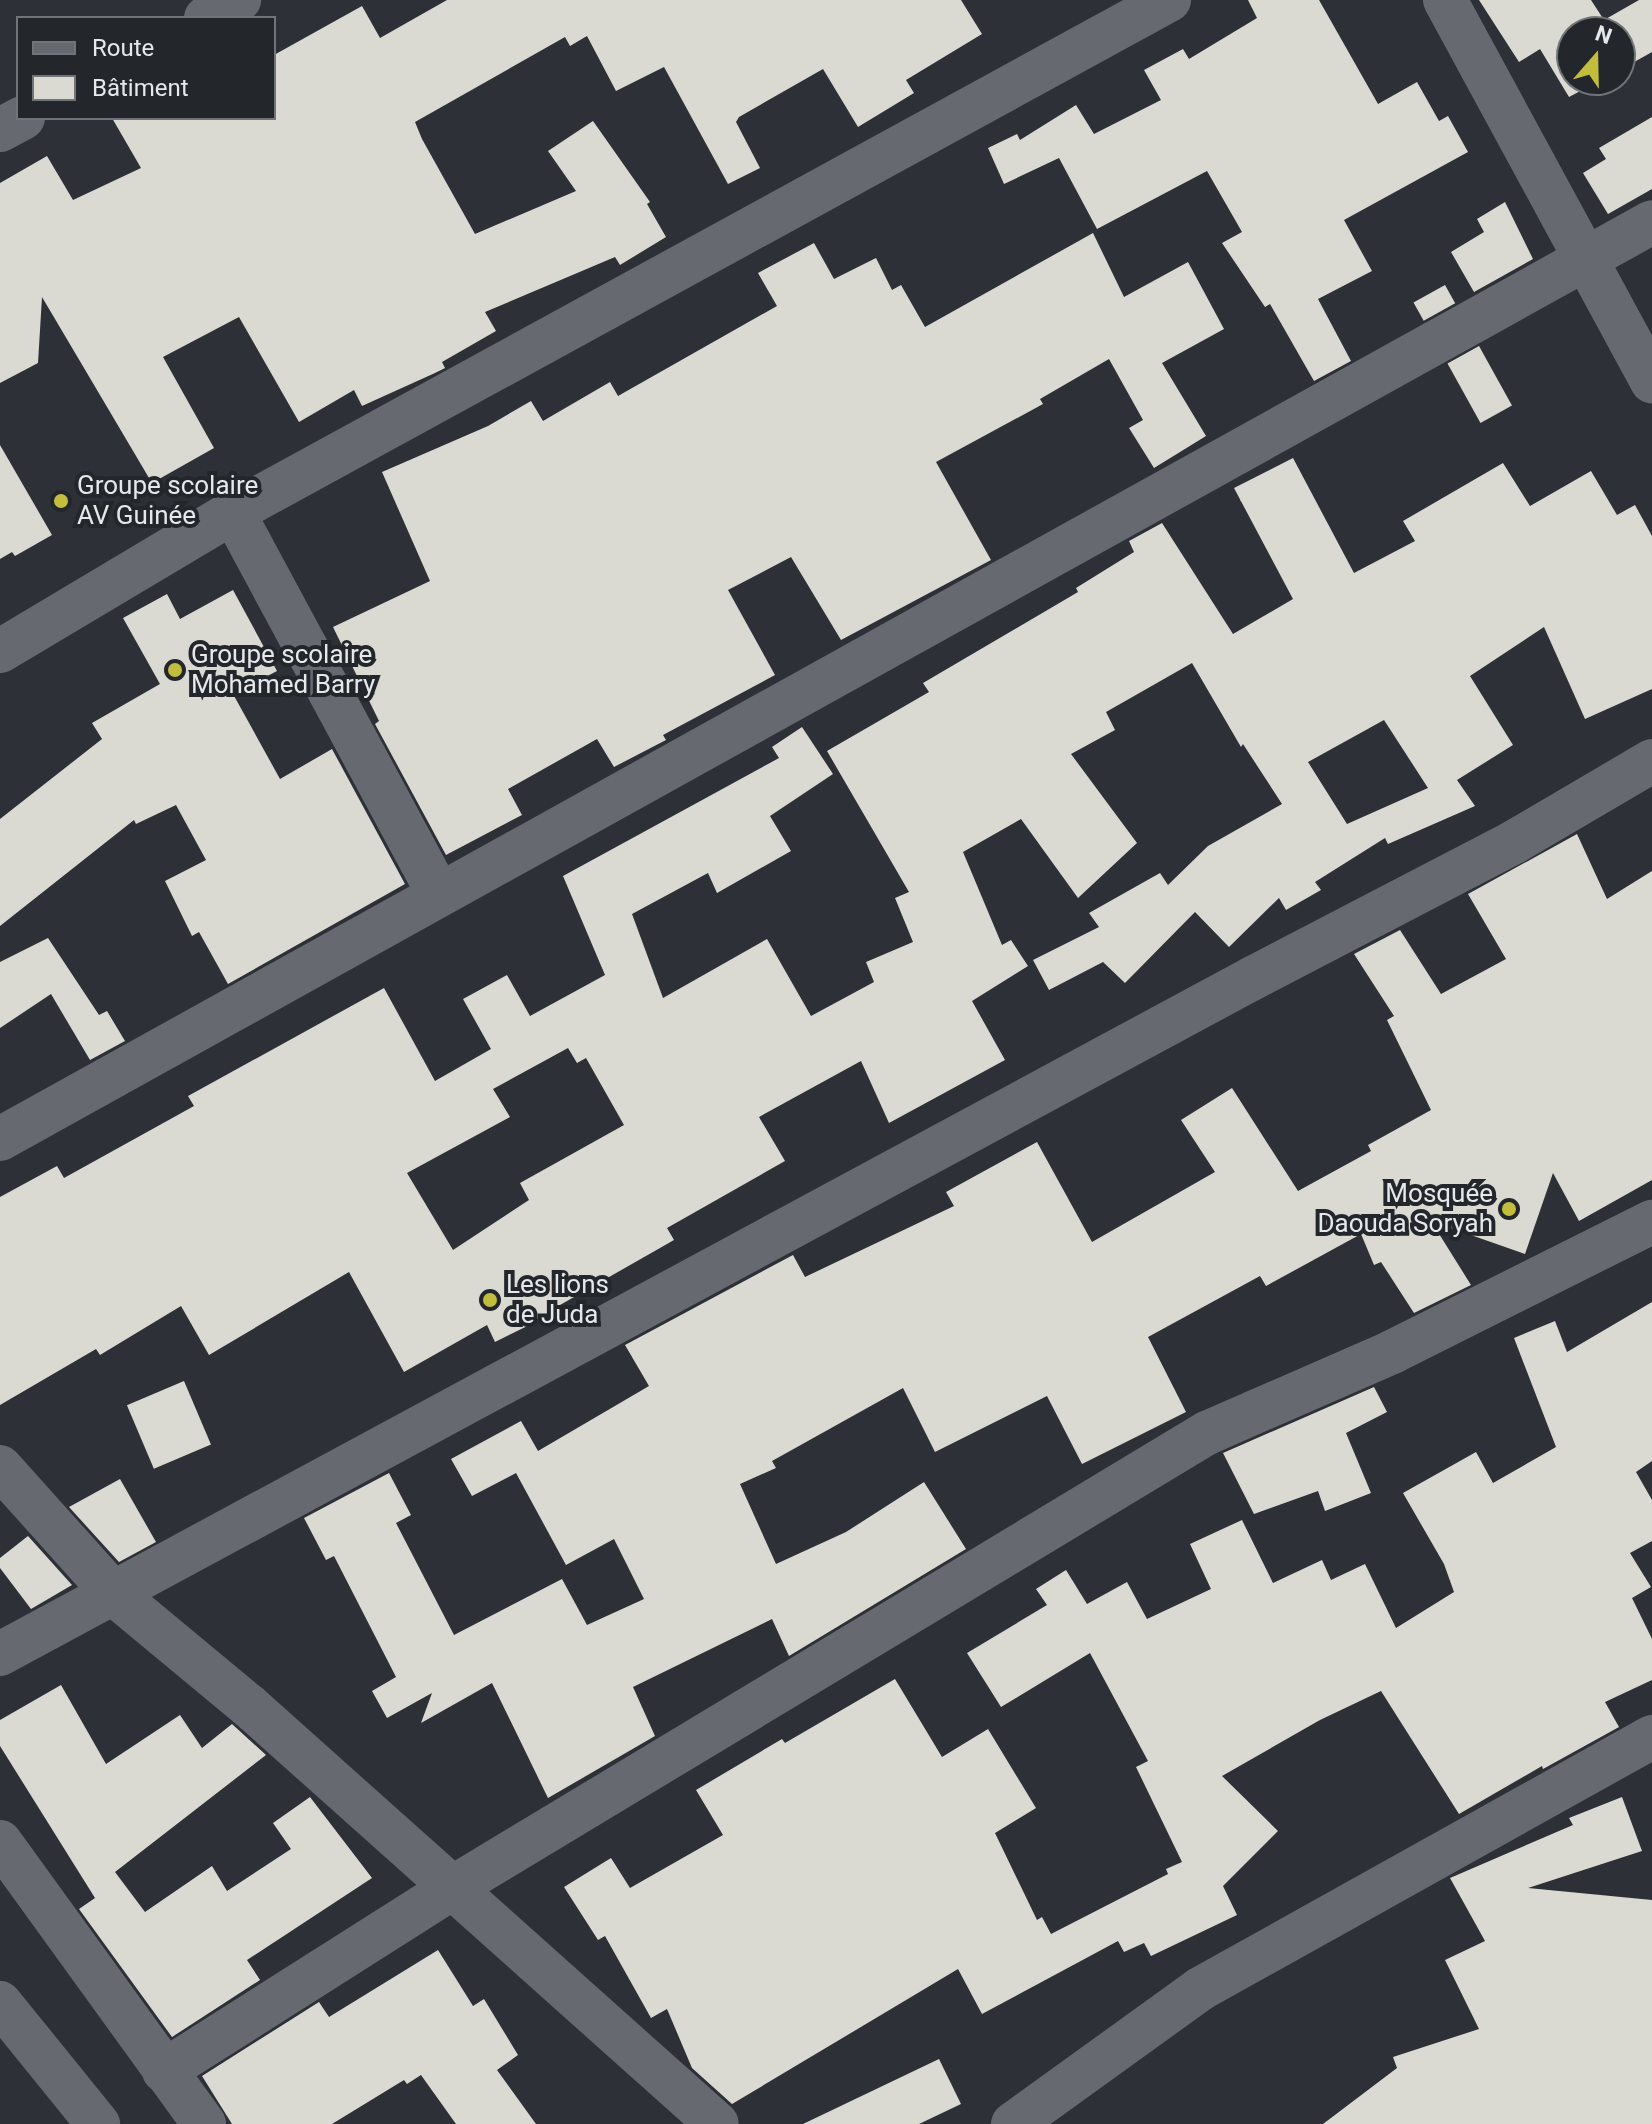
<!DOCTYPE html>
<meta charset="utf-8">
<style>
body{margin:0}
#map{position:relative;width:1652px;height:2124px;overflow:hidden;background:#2d3137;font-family:Roboto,sans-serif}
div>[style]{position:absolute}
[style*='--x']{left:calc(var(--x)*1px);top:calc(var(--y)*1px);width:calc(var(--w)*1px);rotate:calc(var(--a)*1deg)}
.building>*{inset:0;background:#dadad2;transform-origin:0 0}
.street>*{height:44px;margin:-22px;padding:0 22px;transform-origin:22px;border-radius:22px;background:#666a70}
.secondary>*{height:44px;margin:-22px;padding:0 22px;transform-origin:22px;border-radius:22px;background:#666a70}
.dots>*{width:22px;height:22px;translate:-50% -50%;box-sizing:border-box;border:4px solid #23272c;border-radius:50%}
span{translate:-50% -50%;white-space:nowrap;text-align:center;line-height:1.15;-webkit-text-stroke:8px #23272c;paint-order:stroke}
.poi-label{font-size:26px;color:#e6e9ec}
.left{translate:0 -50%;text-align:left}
.right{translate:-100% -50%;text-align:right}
.legend{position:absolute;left:16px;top:16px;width:260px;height:104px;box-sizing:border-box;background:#23272c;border:2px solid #717579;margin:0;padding:10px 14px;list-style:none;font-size:24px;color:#e6e9ec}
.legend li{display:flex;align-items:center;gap:16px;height:40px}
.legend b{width:40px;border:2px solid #717579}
.north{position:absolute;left:1556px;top:16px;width:80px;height:80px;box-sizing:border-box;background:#23272c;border:2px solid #717579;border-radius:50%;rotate:20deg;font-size:22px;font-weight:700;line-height:32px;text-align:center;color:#e6e9ec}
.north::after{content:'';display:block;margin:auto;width:28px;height:36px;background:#c3bd3e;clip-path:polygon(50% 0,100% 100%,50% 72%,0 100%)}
</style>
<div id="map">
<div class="building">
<i style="clip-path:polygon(447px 0,961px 0,982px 34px,906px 80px,914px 93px,858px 127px,823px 69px,739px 117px,736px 122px,760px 168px,728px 184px,664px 67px,616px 91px,587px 36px,570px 46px,565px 37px,415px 122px,422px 139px,475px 234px,576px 191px,548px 151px,593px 121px,650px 202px,647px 204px,666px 237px,620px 265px,615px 257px,485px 312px,496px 331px,442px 362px,445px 368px,435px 373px,362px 406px,354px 390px,299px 422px,239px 317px,163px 357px,214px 448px,152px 483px,42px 297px,38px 363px,0 383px,0 183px,47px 156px,73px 200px,141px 168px,112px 118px,274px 118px,274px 55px,362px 6px,380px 38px)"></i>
<i style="clip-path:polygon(1248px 0,1319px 0,1378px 104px,1417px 82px,1439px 121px,1448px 116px,1468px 152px,1344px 220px,1372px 271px,1318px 299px,1351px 361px,1314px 381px,1270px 304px,1265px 307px,1222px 243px,1242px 232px,1207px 171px,1097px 229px,1059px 158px,1004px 184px,988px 148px,1017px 134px,1020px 140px,1076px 105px,1094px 134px,1161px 100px,1144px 70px,1183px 49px,1189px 59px,1257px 18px)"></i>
<i style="clip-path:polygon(1479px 0,1591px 0,1604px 20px,1639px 0,1652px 0,1652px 52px,1620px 70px,1620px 32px,1572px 32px,1572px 80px,1601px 80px,1569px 97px,1540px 49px,1519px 62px)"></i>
<i style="clip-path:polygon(1652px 117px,1652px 189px,1608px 214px,1583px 173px,1606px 159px,1599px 148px)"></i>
<i style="clip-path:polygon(1505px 202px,1533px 259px,1474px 292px,1451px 252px,1484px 232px,1477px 219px)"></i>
<i style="clip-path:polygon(1093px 233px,1124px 297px,1188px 262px,1224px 329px,1162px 363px,1206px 436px,1154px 468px,1129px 428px,1143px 420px,1109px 359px,1040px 399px,1043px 404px,936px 462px,991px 560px,841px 640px,791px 557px,728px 590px,775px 675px,663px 735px,666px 740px,614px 767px,597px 739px,508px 789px,522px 815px,446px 855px,375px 724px,379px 721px,333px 627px,430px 581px,382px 472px,488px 426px,531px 401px,543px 421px,610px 382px,618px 396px,777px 306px,758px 273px,814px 243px,834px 279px,876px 258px,892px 290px,901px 285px,925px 327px)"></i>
<i style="left:1445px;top:285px;width:21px;height:36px;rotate:61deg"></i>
<i style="left:1479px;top:346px;width:68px;height:36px;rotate:61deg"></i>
<i style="clip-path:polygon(0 445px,52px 535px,15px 556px,12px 552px,0 559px)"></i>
<i style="clip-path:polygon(evenodd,1293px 458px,1354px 573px,1415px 541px,1403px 521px,1503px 463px,1530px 506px,1591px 471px,1617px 515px,1635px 505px,1652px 536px,1652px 689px,1585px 719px,1544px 627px,1470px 676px,1513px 745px,1457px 780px,1475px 806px,1388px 844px,1385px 838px,1315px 882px,1321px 890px,1286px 910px,1279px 898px,1229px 947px,1195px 912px,1125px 983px,1103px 962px,1049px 990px,1033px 960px,1099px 927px,1089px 913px,1160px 873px,1168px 885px,1208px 846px,1282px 804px,1243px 744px,1241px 747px,1192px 663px,1106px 712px,1115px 730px,1071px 754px,1137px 843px,1078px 898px,1021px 819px,963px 852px,1002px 945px,1011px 940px,1028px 966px,972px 1001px,1005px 1060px,889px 1123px,861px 1061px,759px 1117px,785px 1161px,667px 1228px,674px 1240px,560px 1305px,562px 1309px,495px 1342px,487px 1325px,404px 1372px,349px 1272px,209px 1355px,181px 1306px,100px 1355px,96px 1349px,0 1405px,0 1197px,57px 1166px,64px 1178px,194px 1106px,188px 1096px,384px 988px,435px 1081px,491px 1049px,463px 999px,507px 975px,530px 1016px,605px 975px,563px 876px,779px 758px,772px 747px,802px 727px,833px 774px,770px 816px,791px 851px,717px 893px,708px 873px,632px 914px,663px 998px,767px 939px,811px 1016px,874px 982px,866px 962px,913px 942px,895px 898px,909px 892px,827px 751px,929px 692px,923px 683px,1078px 592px,1076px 588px,1134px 552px,1129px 541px,1162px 523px,1233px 634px,1293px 599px,1234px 488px,1293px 458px,1384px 720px,1428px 788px,1347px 824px,1308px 762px,1384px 720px,1293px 458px,568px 1048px,577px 1063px,586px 1058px,624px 1125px,520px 1183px,529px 1200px,453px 1250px,407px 1173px,510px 1117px,493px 1089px,568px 1048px)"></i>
<i style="clip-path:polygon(233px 590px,277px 671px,233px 694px,280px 779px,332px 749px,405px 884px,228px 984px,199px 932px,192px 936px,165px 881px,206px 860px,176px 805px,136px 824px,134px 820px,0 926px,0 819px,102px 739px,92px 723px,160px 684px,123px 618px,167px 594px,180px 619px)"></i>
<i style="clip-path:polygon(1577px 834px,1607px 899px,1652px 871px,1652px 1180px,1579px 1221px,1553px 1173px,1525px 1254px,1431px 1221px,1471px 1285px,1414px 1313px,1381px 1262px,1374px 1265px,1361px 1234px,1266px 1286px,1260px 1276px,1148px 1337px,1186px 1412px,1082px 1464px,1047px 1396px,935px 1452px,903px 1388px,772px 1461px,776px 1468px,740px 1484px,776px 1564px,846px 1532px,924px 1482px,966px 1549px,789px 1656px,772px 1619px,633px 1687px,655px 1736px,548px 1798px,492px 1683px,421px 1723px,432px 1693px,387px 1718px,372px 1691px,396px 1677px,334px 1556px,326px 1560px,304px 1518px,389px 1473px,411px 1515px,396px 1523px,454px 1635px,562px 1579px,587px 1625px,644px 1599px,614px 1539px,566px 1565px,516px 1473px,472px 1496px,451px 1459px,521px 1421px,538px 1451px,649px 1386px,625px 1345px,793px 1255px,805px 1277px,954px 1206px,946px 1192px,1037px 1142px,1092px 1242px,1215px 1172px,1181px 1120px,1232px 1088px,1298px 1191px,1371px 1151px,1368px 1145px,1431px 1110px,1387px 1020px,1394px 1016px,1354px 954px,1400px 930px,1441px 994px,1506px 959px,1468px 894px)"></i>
<i style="clip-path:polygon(48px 938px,99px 1015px,107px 1011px,125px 1041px,90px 1060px,51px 994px,0 1028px,0 962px)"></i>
<i style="clip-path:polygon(1652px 1302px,1652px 1461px,1636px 1472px,1652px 1500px,1652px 1541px,1630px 1553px,1651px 1587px,1632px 1598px,1652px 1639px,1652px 1680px,1605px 1702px,1619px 1727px,1543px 1769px,1542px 1766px,1459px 1814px,1381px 1691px,1320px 1720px,1222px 1776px,1278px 1831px,1223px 1886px,1237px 1915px,1151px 1956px,1144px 1943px,1124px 1952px,1118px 1941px,982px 2014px,958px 1969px,732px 2104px,692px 2068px,667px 2009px,651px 2018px,605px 1936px,598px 1940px,564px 1887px,611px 1858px,630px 1888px,723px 1835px,696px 1790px,782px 1739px,785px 1743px,895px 1679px,942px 1757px,988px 1729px,1036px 1808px,995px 1833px,1037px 1920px,1042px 1917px,1051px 1934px,1168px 1874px,1166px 1869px,1182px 1862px,1136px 1767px,1148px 1761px,1090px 1653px,1001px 1707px,967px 1653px,1047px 1605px,1036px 1589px,1066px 1570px,1087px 1604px,1127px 1582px,1147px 1619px,1211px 1589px,1190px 1544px,1242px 1520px,1273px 1583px,1322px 1560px,1331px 1580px,1365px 1564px,1396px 1628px,1454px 1592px,1444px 1564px,1403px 1493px,1476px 1452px,1493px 1483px,1556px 1447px,1514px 1338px,1555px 1321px,1567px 1352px)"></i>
<i style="left:184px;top:1381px;width:69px;height:62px;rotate:67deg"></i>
<i style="clip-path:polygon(1374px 1387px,1387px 1412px,1346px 1433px,1371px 1493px,1325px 1511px,1318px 1491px,1254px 1514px,1223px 1453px)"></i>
<i style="clip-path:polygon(120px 1479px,156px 1542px,119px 1562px,69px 1507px)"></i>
<i style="clip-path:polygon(28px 1536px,72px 1585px,31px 1609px,0 1568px,0 1558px)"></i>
<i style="clip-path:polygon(61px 1685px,106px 1764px,180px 1715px,202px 1748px,232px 1724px,266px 1755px,115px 1872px,145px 1912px,212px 1866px,227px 1891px,291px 1849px,273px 1823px,310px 1797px,372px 1878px,247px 1960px,260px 1980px,172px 2037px,79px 1909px,95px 1898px,0 1746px,0 1720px)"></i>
<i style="clip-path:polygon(1622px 1797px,1642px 1851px,1528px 1888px,1652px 1900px,1652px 2124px,1323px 2124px,1397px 2068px,1393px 2057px,1479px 2029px,1445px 1960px,1485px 1941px,1450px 1878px,1573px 1825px,1569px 1818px)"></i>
<i style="clip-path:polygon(438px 1950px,473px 2006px,484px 1999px,518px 2055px,497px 2070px,536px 2124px,456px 2124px,421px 2075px,407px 2084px,404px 2080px,332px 2124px,232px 2124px,202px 2076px,319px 2002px,329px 2017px)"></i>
<i style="clip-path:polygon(939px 2059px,961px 2104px,919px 2124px,803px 2124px)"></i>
</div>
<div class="street">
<i style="--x:1445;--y:0;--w:434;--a:61.5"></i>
<i style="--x:206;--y:18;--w:38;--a:-29"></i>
<i style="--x:0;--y:130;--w:26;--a:-28"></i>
<i style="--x:233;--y:512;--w:434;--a:61.7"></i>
<i style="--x:0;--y:651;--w:271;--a:-30.8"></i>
<i style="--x:233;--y:512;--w:1067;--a:-28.68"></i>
<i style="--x:0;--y:1139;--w:1889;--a:-29.03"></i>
<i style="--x:0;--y:1467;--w:171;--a:48.1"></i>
<i style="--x:114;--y:1594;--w:175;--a:39.7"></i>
<i style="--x:249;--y:1706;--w:627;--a:41.77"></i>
<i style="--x:0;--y:1654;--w:1424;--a:-28.35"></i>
<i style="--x:1253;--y:978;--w:294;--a:-27.5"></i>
<i style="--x:1514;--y:842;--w:160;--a:-30.4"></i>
<i style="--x:0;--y:1842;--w:348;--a:54.1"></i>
<i style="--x:164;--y:2071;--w:341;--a:-32.4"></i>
<i style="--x:452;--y:1888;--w:882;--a:-31.08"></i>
<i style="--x:1207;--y:1433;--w:202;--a:-23.6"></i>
<i style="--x:1392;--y:1352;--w:291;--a:-26.6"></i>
<i style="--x:1013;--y:2124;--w:231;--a:-35.8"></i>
<i style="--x:1200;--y:1989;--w:518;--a:-29.14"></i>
</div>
<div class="secondary">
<i style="--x:0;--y:2003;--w:156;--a:51"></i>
</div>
<div class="dots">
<i style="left:61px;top:501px;background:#c3bd3e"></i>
<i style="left:175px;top:670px;background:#c3bd3e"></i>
<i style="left:1509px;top:1209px;background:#c3bd3e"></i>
<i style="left:490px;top:1300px;background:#c3bd3e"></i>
</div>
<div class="poi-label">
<span class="left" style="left:77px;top:501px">Groupe scolaire<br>AV Guinée</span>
<span class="left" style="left:191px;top:670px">Groupe scolaire<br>Mohamed Barry</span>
<span class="right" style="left:1493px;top:1209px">Mosquée<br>Daouda Soryah</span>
<span class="left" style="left:506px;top:1300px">Les lions<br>de Juda</span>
</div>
<ul class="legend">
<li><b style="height:10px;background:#666a70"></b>Route</li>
<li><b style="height:22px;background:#dadad2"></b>Bâtiment</li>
</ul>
<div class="north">N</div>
</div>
